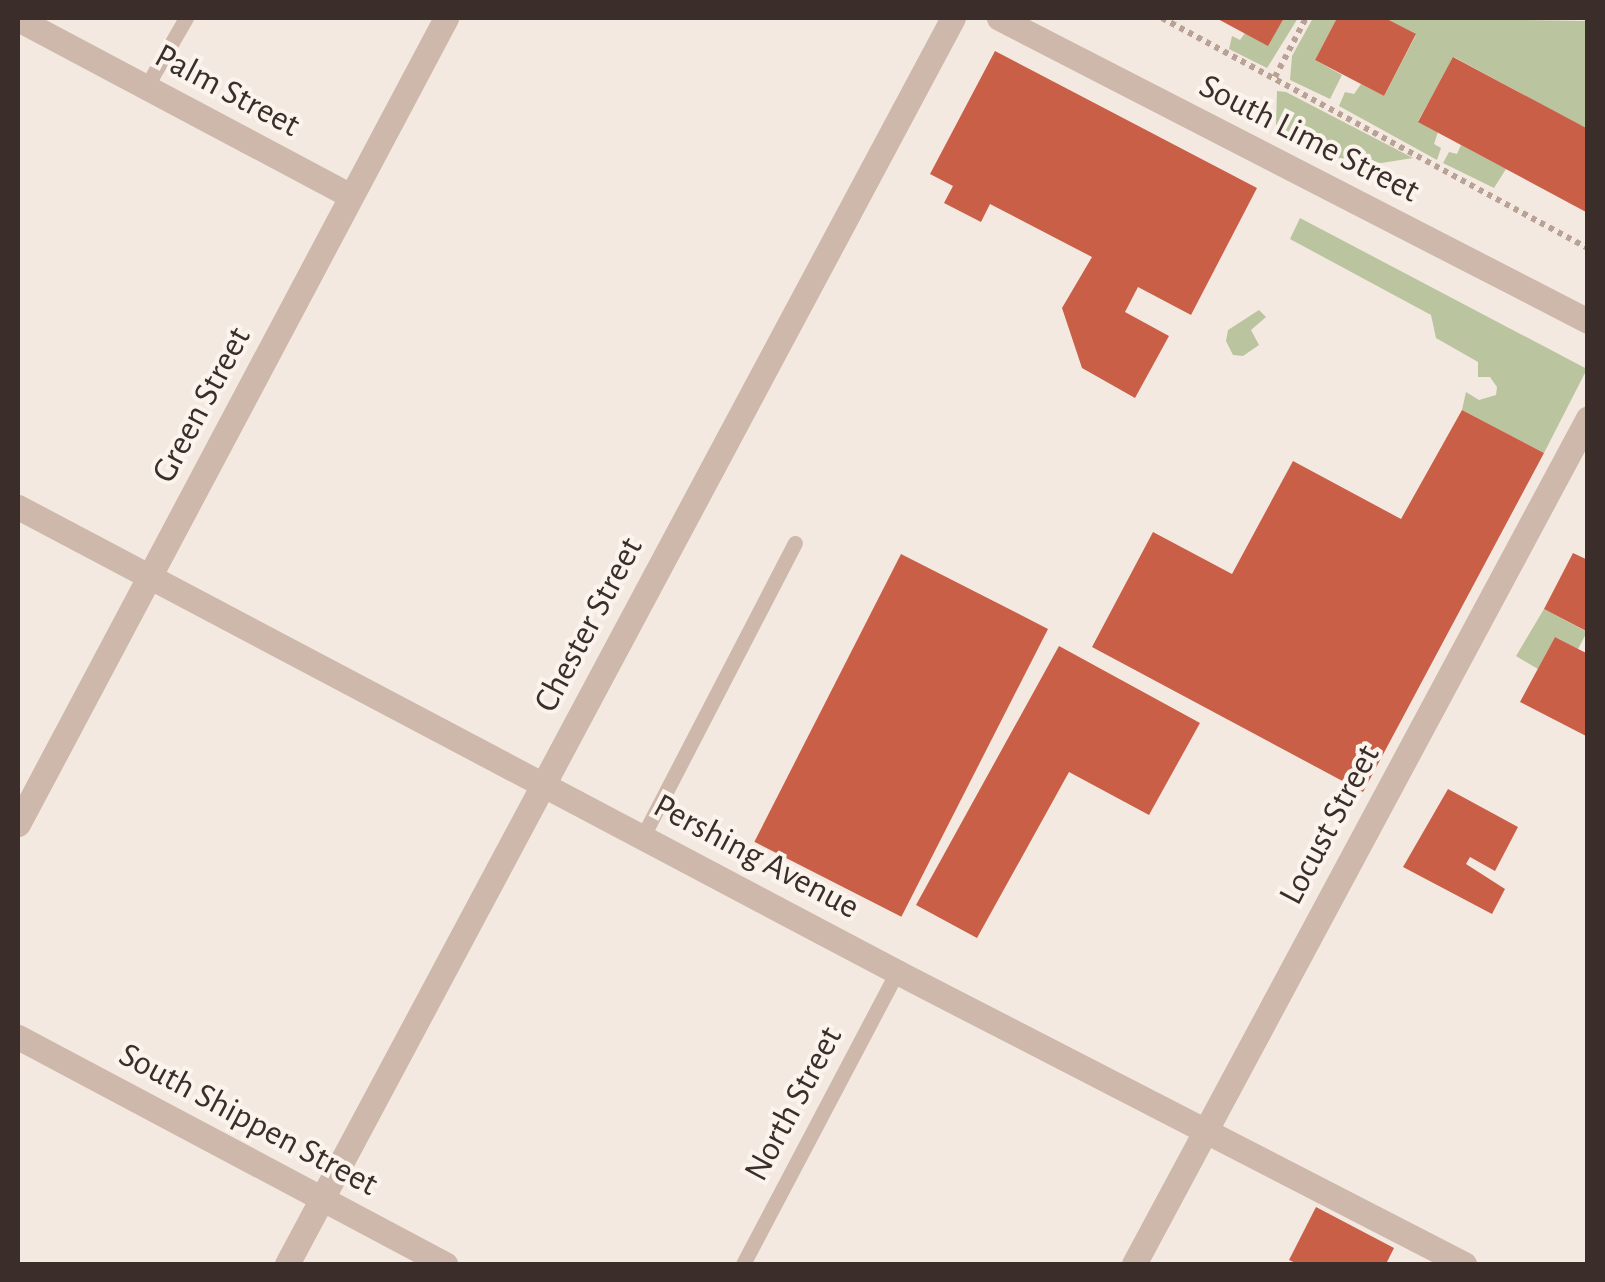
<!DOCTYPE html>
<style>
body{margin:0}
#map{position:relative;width:1605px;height:1282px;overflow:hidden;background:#f4e9e0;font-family:"Alegreya Sans",sans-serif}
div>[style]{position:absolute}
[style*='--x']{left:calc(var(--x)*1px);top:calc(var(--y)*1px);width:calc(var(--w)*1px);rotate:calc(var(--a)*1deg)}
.green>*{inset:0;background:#bac49f}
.building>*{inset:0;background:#ca5f48;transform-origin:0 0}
.path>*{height:6px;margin-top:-3px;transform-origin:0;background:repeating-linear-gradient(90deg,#b9a295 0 5px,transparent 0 10px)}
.service>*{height:15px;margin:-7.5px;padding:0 7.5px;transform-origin:7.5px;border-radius:7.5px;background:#cdb8ab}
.minor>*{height:25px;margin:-12.5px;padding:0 12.5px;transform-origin:12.5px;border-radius:12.5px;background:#cdb8ab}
span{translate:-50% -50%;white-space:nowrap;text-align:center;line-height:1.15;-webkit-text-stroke:8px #fbf4ed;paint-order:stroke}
.street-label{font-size:35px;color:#3b2e2a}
.frame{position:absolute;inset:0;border:20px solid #3b2e2a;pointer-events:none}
</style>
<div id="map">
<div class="green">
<i style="clip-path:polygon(1284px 18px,1298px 18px,1267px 68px,1229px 49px,1232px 36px,1240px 40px,1245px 33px,1268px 45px)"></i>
<i style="clip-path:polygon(1313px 18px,1337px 18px,1315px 60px,1342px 75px,1330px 99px,1290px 80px,1292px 56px)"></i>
<i style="clip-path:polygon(1385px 18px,1587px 21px,1587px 129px,1454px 57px,1418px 121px,1438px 132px,1434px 144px,1441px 148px,1437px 160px,1339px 106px,1345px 92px,1354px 94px,1361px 84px,1384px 96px,1416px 35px)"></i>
<i style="clip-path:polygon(1277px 91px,1286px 92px,1413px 158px,1356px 167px,1276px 125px)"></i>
<i style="clip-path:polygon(1461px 145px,1506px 169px,1494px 188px,1443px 163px,1449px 152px,1457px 154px)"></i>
<i style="clip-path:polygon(1300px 218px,1587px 369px,1544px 453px,1462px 410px,1466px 392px,1479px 400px,1496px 395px,1497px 387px,1490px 377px,1478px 377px,1478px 362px,1436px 338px,1431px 315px,1290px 239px)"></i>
<i style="clip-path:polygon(1259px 310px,1266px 317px,1251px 330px,1259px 345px,1243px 356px,1233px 355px,1226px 341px,1228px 330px)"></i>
<i style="clip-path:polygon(1544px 609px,1587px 632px,1578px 649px,1555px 637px,1538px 669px,1516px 656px)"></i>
</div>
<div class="building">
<i style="clip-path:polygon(1216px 18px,1284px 18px,1268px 46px)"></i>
<i style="clip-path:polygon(1337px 18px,1385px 18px,1416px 34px,1384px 96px,1315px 60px)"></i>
<i style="clip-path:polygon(995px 51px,1257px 188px,1191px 315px,1138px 287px,1125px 312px,1169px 336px,1135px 398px,1082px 368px,1062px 308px,1092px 257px,990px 204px,981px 222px,944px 203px,953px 186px,930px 174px)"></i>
<i style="clip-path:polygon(1453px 57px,1588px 129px,1586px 212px,1418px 122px)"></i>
<i style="clip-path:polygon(1462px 410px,1544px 453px,1363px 792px,1092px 647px,1153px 532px,1232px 574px,1293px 461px,1401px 519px)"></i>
<i style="clip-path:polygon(1573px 553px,1588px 560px,1588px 632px,1544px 609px)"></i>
<i style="left:901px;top:554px;width:165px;height:323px;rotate:27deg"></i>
<i style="clip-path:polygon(1555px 637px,1588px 654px,1588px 737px,1520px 702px)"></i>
<i style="clip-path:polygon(1059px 646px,1200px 723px,1149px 815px,1069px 772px,977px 938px,916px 905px)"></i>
<i style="clip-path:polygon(1448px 789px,1518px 827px,1495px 871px,1470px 857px,1466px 864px,1505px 889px,1492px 914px,1403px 867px)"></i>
<i style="clip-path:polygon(1316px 1207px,1394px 1248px,1386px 1264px,1298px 1264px,1289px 1260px)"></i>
</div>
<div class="path">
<i style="--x:1162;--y:18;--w:484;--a:28.4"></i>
<i style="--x:1275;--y:77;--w:67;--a:-62.3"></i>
</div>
<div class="service">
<i style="--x:146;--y:87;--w:80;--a:-59.9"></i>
<i style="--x:643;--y:836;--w:330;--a:-62.6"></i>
<i style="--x:743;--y:1264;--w:330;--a:-62.2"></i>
</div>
<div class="minor">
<i style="--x:999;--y:18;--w:662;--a:27.22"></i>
<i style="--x:18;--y:19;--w:377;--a:28"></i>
<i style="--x:18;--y:507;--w:994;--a:27.88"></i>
<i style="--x:897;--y:972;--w:638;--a:27.25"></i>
<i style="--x:18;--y:824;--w:913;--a:-62.03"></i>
<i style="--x:18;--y:1037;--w:484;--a:28"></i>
<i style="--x:287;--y:1264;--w:1413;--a:-61.88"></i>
<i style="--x:1134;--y:1264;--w:960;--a:-61.78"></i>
</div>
<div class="street-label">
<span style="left:227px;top:91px;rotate:28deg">Palm Street</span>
<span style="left:1309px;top:139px;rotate:27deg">South Lime Street</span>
<span style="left:202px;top:405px;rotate:-62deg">Green Street</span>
<span style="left:589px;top:625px;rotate:-62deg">Chester Street</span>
<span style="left:1330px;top:825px;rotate:-62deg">Locust Street</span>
<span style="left:756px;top:857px;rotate:28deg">Pershing Avenue</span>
<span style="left:794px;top:1104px;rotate:-62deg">North Street</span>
<span style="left:248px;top:1120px;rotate:28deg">South Shippen Street</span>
</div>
<div class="frame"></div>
</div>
